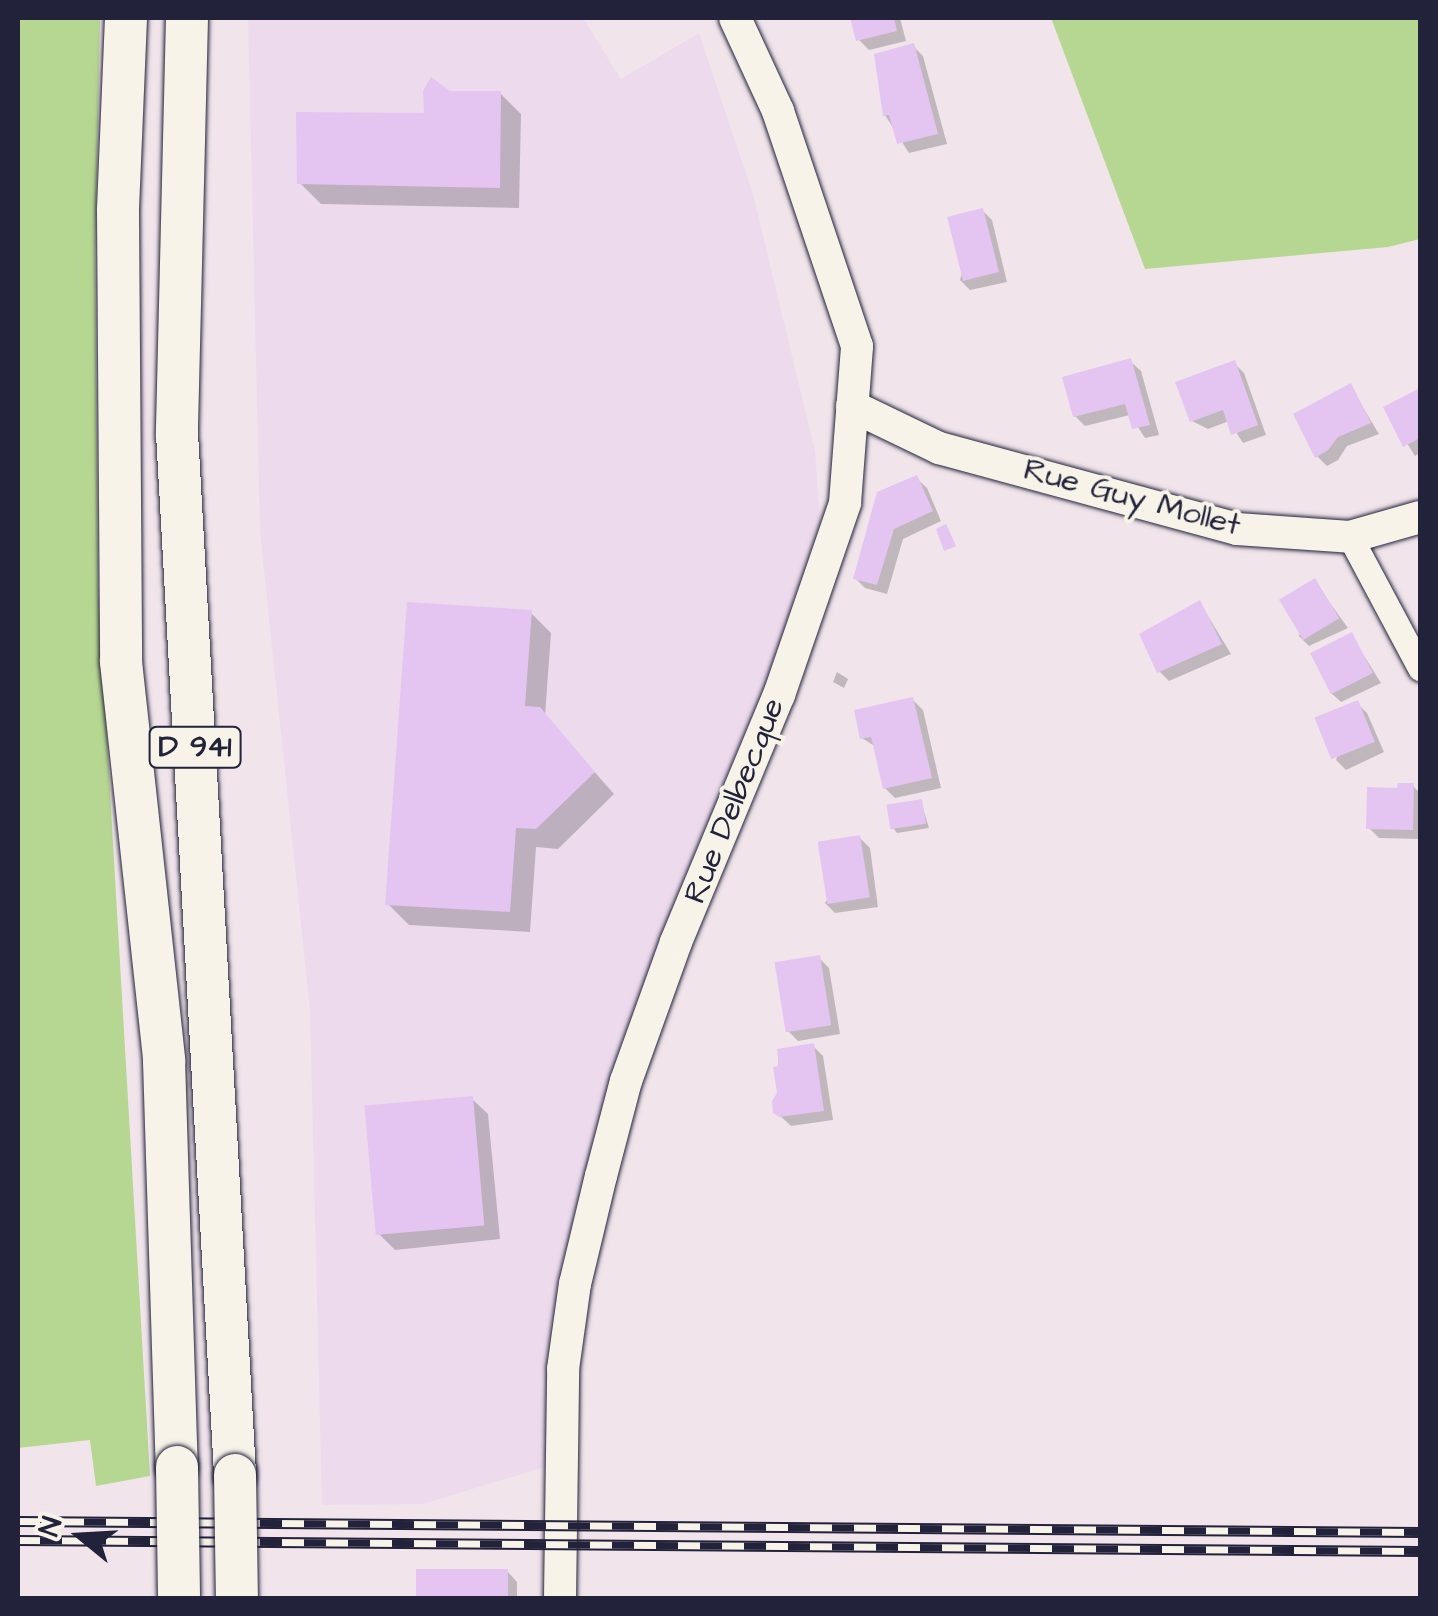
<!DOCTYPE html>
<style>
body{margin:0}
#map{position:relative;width:1438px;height:1616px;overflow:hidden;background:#f1e5eb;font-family:"Architects Daughter",sans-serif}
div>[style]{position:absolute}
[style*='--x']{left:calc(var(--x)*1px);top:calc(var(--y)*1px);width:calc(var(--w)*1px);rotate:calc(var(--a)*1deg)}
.built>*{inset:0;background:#eddbed}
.green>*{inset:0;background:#b6d791}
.shadow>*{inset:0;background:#0003}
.building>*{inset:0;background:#e4c4f1;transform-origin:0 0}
.roads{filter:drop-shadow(0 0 2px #22223b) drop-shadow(0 0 2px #22223b)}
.minor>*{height:25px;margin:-12.5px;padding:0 12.5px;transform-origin:12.5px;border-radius:12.5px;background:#f7f3e8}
.tertiary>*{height:32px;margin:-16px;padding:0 16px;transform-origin:16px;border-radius:16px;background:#f7f3e8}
.trunk>*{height:42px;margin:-21px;padding:0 21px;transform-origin:21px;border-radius:21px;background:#f7f3e8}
.rail>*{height:11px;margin-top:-5.5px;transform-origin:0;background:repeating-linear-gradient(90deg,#f7f3e8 0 22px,#22223b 0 44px);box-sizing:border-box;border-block:2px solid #22223b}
.bridges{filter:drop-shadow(0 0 2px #22223b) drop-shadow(0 0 2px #22223b)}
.trunk-bridge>*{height:42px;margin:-21px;padding:0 21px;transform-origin:21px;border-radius:21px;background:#f7f3e8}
span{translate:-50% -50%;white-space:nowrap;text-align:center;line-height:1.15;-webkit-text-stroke:8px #f7f3e8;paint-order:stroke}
.shield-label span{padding:2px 8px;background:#f7f3e8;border:2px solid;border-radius:8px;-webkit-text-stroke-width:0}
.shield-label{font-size:30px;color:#22223b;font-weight:700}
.street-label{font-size:32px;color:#22223b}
.frame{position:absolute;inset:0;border:20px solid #22223b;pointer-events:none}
.north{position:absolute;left:30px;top:1486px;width:100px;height:100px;-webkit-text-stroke:8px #f7f3e8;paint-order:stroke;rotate:288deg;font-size:28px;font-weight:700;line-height:40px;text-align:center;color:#22223b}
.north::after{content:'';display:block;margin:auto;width:35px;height:45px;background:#22223b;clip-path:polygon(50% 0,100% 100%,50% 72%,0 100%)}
</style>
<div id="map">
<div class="built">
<i style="clip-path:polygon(248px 18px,583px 18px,621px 79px,699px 33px,753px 194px,815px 451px,824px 572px,626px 1081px,558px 1463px,423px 1504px,322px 1505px,310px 1011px,260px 532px)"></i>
</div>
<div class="green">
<i style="clip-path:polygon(18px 18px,100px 18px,95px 256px,98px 586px,150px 1476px,96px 1486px,90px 1440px,18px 1448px)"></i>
<i style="clip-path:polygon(1051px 18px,1420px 18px,1420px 239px,1388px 247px,1145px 269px)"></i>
</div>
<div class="shadow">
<i style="clip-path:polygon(853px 18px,900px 18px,906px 41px,869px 50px,859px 40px)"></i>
<i style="clip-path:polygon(913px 46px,923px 56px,947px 144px,909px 153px,885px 115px)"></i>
<i style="clip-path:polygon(449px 93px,500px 93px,521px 114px,519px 208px,321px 204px,300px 183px,426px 115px)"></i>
<i style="clip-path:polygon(982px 210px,992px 220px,1007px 282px,970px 290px,960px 280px)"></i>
<i style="clip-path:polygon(1130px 361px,1141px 371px,1159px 435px,1145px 438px,1130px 415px,1085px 426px,1075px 416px)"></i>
<i style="clip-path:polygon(1234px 363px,1244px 373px,1266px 435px,1243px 443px,1229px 421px,1208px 429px,1192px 421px)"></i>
<i style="clip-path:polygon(1350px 386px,1379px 434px,1347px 446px,1338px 460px,1327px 466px,1317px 456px)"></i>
<i style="clip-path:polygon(1420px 391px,1420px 453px,1415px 456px,1386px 409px)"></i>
<i style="clip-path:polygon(916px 478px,927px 488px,941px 521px,903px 539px,887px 594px,865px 588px,855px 578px)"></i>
<i style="clip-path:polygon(1314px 581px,1348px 628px,1309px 646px,1299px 636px)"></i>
<i style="clip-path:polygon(1200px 603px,1231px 654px,1169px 681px,1159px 671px)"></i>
<i style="clip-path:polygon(530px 612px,551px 633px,545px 716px,614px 794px,558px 849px,536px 847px,530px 932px,409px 925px,388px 904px)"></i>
<i style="clip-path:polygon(1351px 635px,1381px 683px,1341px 702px,1330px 692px)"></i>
<i style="clip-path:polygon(837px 672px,848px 679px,844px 688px,833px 682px)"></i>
<i style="clip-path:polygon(912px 699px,923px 710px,941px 788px,895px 798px,885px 788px,876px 747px,862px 738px)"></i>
<i style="clip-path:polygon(1357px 703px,1367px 713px,1384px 752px,1346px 770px,1336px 760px)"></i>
<i style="clip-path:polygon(1413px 786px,1420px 793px,1420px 839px,1379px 838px,1369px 828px,1399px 791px)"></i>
<i style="clip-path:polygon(921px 802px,929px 828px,897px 833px,893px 828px)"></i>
<i style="clip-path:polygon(860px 838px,870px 848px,878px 907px,835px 913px,825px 903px)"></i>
<i style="clip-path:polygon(819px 958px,829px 968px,840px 1034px,798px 1041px,788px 1031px)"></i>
<i style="clip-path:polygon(813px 1046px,823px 1056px,833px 1120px,791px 1126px,776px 1112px,779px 1051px)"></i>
<i style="clip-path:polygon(472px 1099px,488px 1114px,500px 1239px,395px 1250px,379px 1234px)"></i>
<i style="clip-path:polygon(507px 1571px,517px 1582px,517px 1598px,419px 1596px)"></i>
</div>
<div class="building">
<i style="clip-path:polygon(850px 18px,894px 18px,897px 31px,856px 41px)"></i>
<i style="clip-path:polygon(914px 43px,938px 134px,897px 144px,889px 115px,883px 116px,874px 54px)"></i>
<i style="clip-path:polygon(431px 77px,450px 91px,501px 91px,500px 188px,297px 184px,296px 112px,424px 113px,423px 91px)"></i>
<i style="left:983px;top:208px;width:66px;height:37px;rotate:76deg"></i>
<i style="clip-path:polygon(1131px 358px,1150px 425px,1132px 429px,1125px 404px,1073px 417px,1062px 377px)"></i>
<i style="clip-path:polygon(1235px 360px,1258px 425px,1231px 435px,1223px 410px,1190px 422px,1175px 382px)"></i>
<i style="clip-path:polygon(1351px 383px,1371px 423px,1338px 437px,1328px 450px,1315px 458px,1293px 414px)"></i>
<i style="clip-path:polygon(1420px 388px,1420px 438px,1403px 447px,1383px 407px)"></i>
<i style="clip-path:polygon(917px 475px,933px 511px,894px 529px,877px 585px,853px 579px,877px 492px)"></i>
<i style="clip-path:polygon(946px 524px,956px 546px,944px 551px,936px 529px)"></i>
<i style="left:1315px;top:578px;width:47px;height:42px;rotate:59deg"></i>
<i style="clip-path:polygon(1200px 600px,1222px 644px,1157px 673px,1139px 634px)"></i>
<i style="clip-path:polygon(407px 602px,532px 610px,525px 706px,540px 707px,595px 772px,536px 829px,516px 828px,510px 912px,385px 905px)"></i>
<i style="left:1352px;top:632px;width:46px;height:47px;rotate:63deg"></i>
<i style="clip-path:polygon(913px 697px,932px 778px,883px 789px,871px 737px,860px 739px,854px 710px)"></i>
<i style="left:1358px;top:700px;width:45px;height:47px;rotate:68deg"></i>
<i style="clip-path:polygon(1398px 783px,1414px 783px,1413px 830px,1366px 829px,1367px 787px,1397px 788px)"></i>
<i style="left:922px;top:799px;width:25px;height:36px;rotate:81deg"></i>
<i style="left:860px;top:835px;width:63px;height:43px;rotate:81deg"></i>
<i style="left:820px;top:955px;width:71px;height:46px;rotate:81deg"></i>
<i style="clip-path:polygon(814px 1043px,824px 1111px,779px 1117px,773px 1113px,772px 1101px,777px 1093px,773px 1067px,779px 1066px,777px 1049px)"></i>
<i style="left:473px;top:1096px;width:130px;height:109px;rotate:85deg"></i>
<i style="left:508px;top:1569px;width:29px;height:92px;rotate:90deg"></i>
</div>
<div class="roads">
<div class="minor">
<i style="--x:1350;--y:537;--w:149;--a:61.9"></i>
</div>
<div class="tertiary">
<i style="--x:852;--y:406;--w:97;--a:25.8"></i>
<i style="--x:939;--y:448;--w:309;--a:15.2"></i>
<i style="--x:1237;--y:529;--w:113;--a:4"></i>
<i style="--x:1350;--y:537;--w:73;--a:-15.9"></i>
<i style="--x:560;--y:1598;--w:229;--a:-89.2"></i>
<i style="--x:563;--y:1369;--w:86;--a:-82"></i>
<i style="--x:575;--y:1284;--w:111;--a:-76.5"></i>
<i style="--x:601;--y:1176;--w:98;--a:-75.3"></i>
<i style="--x:626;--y:1081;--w:148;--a:-70.2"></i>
<i style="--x:676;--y:942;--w:268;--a:-67.4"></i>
<i style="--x:779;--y:695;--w:203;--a:-71"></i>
<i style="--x:845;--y:503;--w:157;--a:-85.6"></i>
<i style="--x:857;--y:346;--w:248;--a:-108.6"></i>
<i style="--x:778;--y:111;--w:102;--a:-114.8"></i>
</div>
<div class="trunk">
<i style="--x:126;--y:18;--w:193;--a:92.4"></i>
<i style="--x:118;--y:211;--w:451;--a:89.6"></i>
<i style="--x:121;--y:662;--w:401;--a:83.8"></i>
<i style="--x:164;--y:1061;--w:406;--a:88.2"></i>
<i style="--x:187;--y:18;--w:415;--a:91.4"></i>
<i style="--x:177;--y:433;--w:1044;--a:86.81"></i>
</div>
</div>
<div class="rail">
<i style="--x:18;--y:1521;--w:1402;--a:0.45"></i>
<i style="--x:18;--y:1540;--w:1402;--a:0.45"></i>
</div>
<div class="bridges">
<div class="trunk-bridge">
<i style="--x:177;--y:1467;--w:128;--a:89.1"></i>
<i style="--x:235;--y:1475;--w:121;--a:89.1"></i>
</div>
</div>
<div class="shield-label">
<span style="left:195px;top:747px">D 941</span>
</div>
<div class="street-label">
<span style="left:1132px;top:498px;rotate:15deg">Rue Guy Mollet</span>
<span style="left:735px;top:801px;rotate:-68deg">Rue Delbecque</span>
</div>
<div class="frame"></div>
<div class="north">N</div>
</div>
